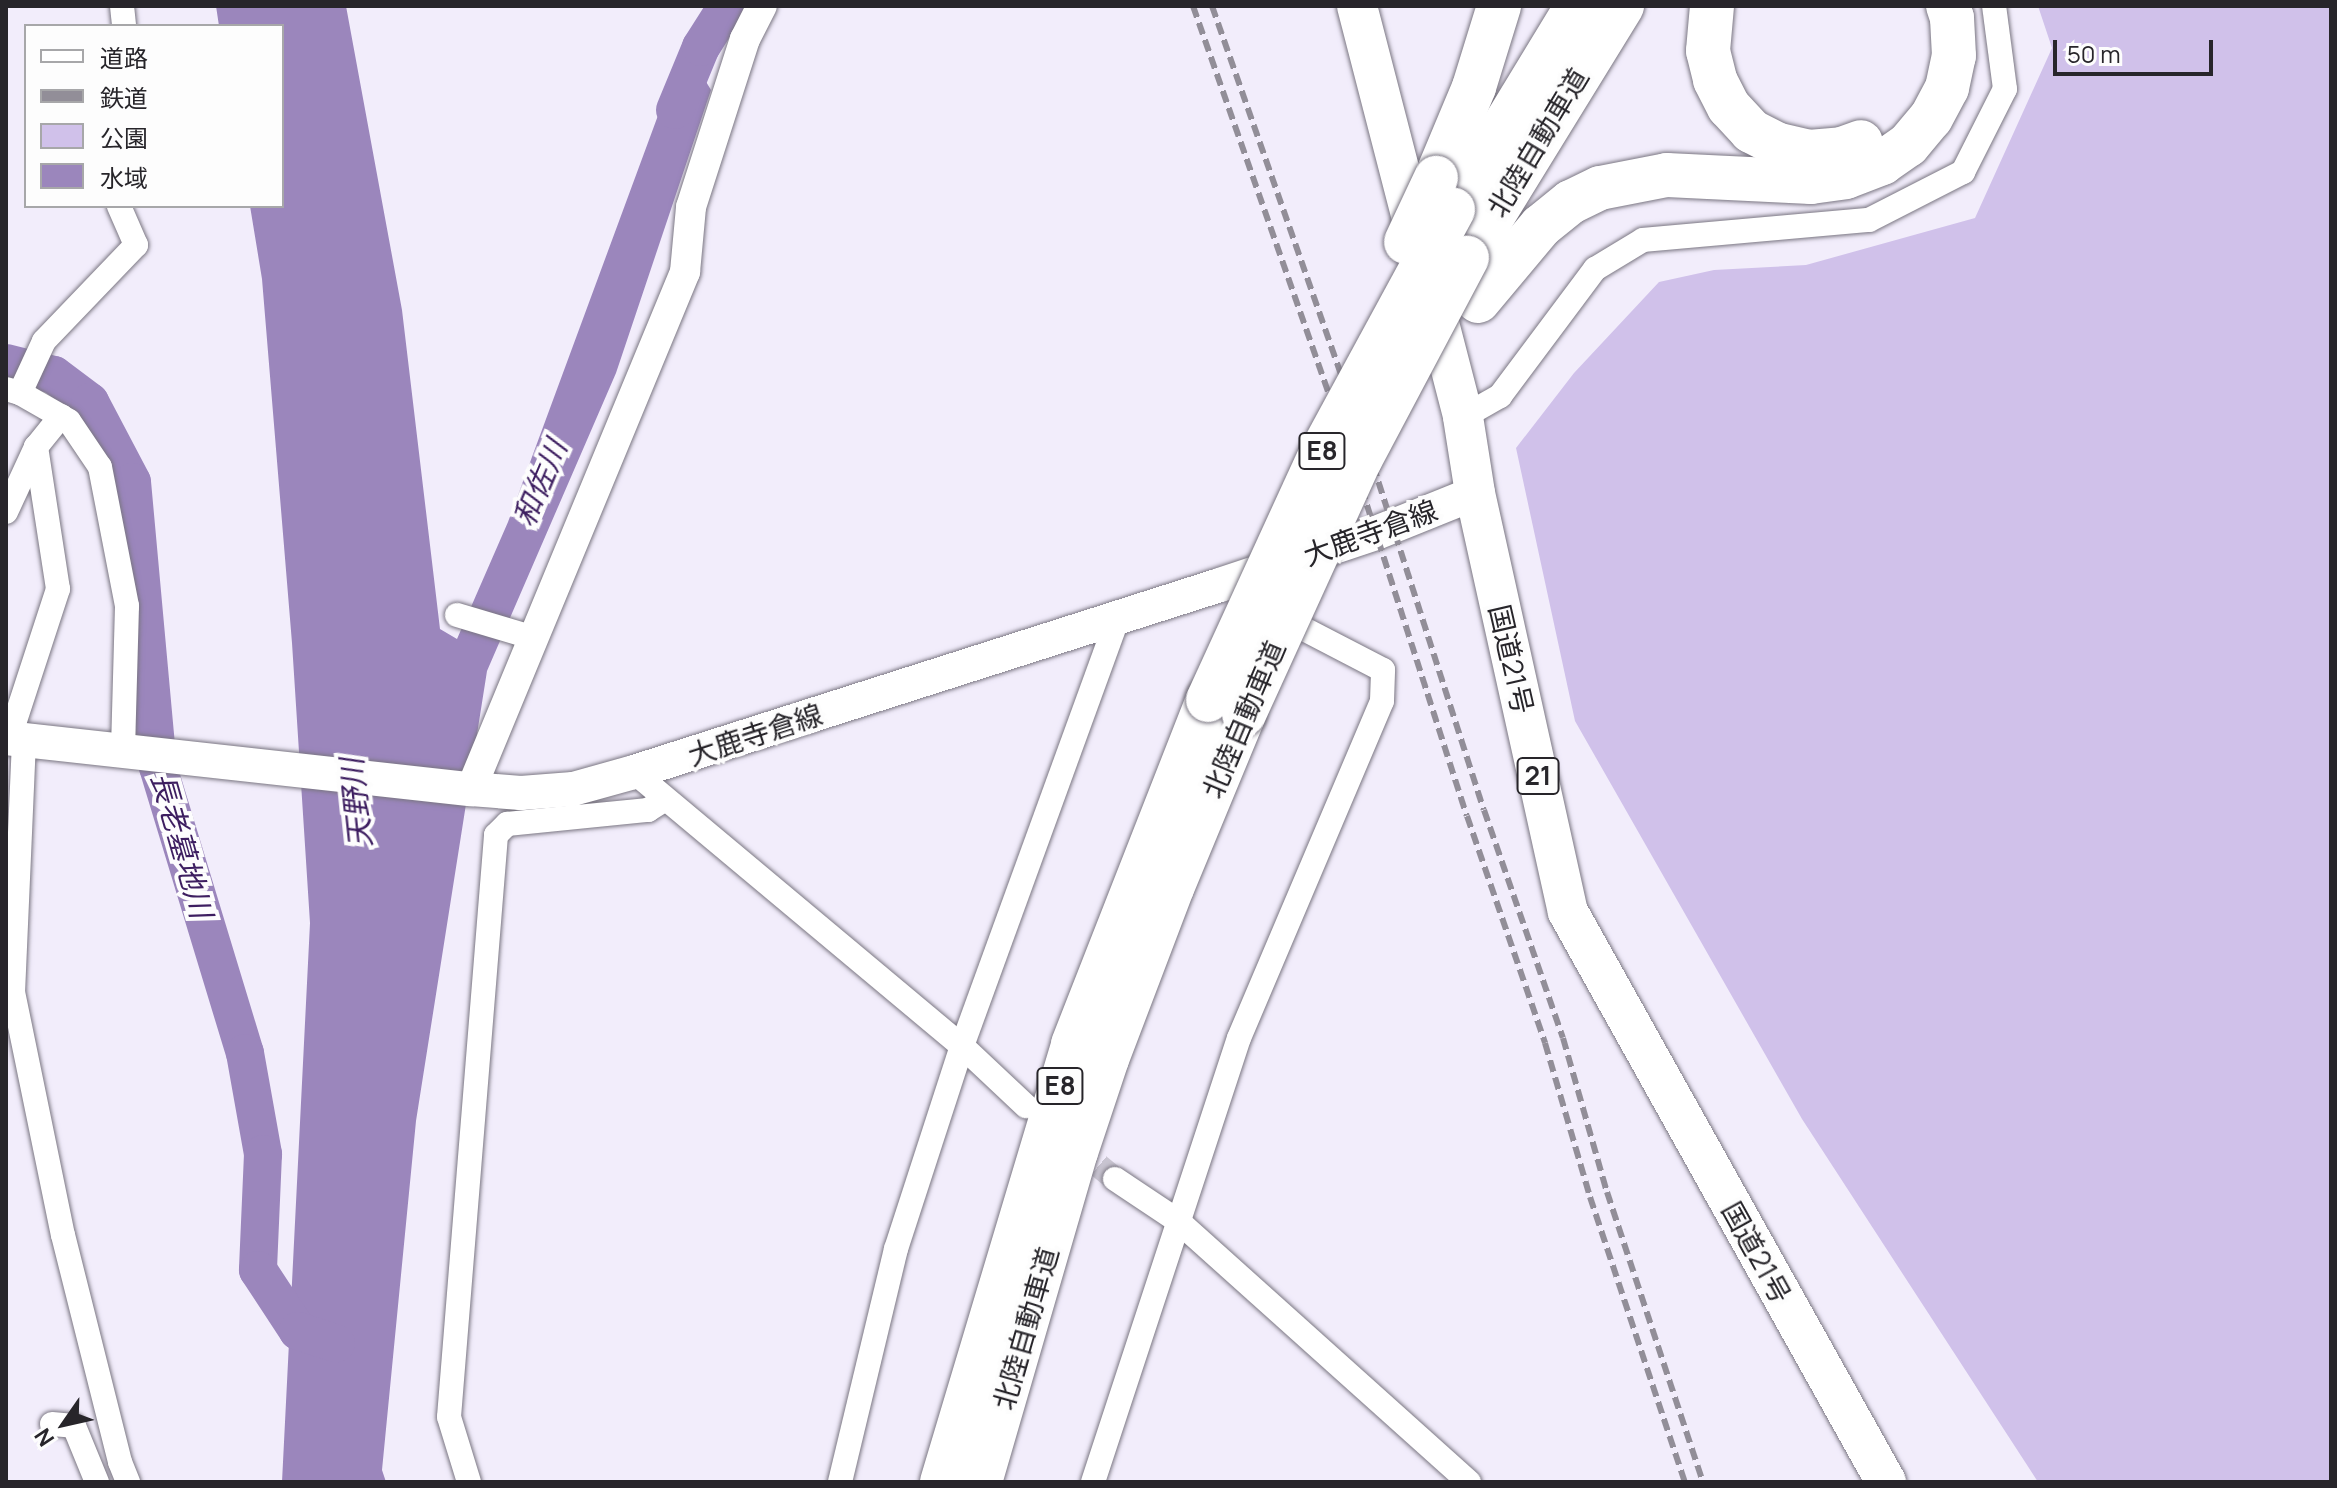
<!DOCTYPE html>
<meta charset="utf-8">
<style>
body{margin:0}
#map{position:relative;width:2337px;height:1488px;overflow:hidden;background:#f2edfb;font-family:Manrope,"Noto Sans JP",sans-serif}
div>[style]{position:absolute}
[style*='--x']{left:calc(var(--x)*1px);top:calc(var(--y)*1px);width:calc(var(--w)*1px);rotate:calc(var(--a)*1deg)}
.green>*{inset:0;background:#d0c1ea}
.water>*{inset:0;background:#9b86bc}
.river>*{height:38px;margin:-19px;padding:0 19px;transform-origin:19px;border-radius:19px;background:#9b86bc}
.minor-tunnel>*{height:24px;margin-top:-12px;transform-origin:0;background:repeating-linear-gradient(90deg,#c9c5d1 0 24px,transparent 0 36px)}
.roads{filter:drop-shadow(0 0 2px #7a7682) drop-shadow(0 0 2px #7a7682)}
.minor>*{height:24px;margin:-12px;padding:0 12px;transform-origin:12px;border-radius:12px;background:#fff}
.tertiary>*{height:30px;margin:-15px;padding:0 15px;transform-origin:15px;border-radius:15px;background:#fff}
.secondary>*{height:34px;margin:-17px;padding:0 17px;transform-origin:17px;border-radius:17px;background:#fff}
.trunk>*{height:40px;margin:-20px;padding:0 20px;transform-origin:20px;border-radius:20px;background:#fff}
.motorway>*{height:44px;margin:-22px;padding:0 22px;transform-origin:22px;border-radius:22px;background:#fff}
.rail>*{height:6px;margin-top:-3px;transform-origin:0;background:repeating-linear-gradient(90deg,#928e98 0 12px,transparent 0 18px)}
.bridges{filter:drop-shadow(0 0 2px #7a7682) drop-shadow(0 0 2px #7a7682)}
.motorway-bridge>*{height:44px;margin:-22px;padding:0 22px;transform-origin:22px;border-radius:22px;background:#fff}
span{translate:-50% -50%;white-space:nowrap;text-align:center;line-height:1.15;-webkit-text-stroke:8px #fdfdfd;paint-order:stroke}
.shield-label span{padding:2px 6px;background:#fdfdfd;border:2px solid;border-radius:6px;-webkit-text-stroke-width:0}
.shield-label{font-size:26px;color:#27252a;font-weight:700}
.street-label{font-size:28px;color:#27252a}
.water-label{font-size:30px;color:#3d1e60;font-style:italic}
.frame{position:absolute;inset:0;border:8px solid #27252a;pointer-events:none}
.legend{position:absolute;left:24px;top:24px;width:260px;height:184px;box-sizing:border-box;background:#fdfdfd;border:2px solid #a7a7a9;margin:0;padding:10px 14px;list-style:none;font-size:24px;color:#27252a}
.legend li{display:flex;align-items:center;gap:16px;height:40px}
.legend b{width:40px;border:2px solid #a7a7a9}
.north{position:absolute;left:24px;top:1384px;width:80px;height:80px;-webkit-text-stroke:6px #fdfdfd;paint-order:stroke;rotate:236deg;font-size:22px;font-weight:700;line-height:32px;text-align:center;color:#27252a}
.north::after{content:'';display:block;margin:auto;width:28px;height:36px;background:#27252a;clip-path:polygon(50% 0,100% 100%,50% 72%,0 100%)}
.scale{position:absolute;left:2053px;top:40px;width:160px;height:36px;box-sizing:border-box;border:4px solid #27252a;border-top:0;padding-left:10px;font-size:24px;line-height:28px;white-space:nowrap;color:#27252a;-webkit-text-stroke:6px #fdfdfd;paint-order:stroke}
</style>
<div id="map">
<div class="green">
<i style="clip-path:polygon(2038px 6px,2331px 6px,2331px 1482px,2038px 1482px,1802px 1119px,1575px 721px,1516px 448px,1574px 373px,1659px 282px,1714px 270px,1806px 265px,1975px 218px,2052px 48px)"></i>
</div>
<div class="water">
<i style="clip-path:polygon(216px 6px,346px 6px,402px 310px,440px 629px,457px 639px,508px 522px,684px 45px,711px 90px,616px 373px,487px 671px,416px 1121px,382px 1470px,386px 1482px,282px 1482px,310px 923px,292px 643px,262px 279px,250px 206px,282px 206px,282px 26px,219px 26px)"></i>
</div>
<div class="river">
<i style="--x:675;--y:110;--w:68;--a:-67.6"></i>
<i style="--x:701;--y:47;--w:49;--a:-57.6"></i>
<i style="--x:6;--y:363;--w:49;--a:14"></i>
<i style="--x:54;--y:375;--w:45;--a:36.9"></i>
<i style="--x:90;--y:402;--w:90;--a:62.3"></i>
<i style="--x:132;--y:482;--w:286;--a:84.8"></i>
<i style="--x:158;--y:767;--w:299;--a:73.1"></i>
<i style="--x:245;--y:1053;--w:103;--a:79.9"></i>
<i style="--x:263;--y:1154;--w:116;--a:92.5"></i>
<i style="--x:258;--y:1270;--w:73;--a:56.7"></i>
<i style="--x:298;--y:1331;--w:40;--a:18"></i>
</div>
<div class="minor-tunnel">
<i style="--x:1071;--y:1143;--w:57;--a:39.3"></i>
</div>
<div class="roads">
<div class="minor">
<i style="--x:122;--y:6;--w:20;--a:84"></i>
<i style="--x:6;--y:389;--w:15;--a:16"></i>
<i style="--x:20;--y:393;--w:56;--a:29.7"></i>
<i style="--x:69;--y:421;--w:55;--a:56"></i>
<i style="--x:100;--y:467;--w:142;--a:79"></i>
<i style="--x:127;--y:606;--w:145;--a:91.6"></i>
<i style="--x:20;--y:393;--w:57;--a:-65.2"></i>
<i style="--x:44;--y:341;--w:133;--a:-46.2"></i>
<i style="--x:136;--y:245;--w:43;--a:-113.6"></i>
<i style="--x:1463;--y:417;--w:43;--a:-29.6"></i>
<i style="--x:1500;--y:396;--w:159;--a:-53.2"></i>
<i style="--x:1595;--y:269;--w:56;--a:-31.1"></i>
<i style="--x:1643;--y:240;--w:227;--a:-5.1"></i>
<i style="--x:1869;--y:220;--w:106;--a:-27.1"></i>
<i style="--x:1963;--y:172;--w:93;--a:-63.2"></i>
<i style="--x:2005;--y:89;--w:84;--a:-97.5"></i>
<i style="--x:6;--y:512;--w:72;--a:-65.2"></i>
<i style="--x:457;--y:615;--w:80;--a:16.6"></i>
<i style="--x:9;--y:739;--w:158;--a:-71.9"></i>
<i style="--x:58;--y:589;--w:144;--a:-98.8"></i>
<i style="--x:36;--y:447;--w:40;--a:-51"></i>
<i style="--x:24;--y:741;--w:251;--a:92.5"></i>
<i style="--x:13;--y:992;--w:248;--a:78.4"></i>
<i style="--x:63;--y:1235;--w:234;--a:75.9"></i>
<i style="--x:120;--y:1462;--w:22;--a:68"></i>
<i style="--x:634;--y:772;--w:427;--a:39.9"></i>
<i style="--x:962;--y:1046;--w:88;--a:43.2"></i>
<i style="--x:1115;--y:1179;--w:76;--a:33.7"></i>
<i style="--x:1178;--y:1221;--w:391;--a:41.9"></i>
<i style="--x:52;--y:1424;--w:22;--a:5"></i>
<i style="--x:74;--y:1426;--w:61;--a:67.7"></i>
<i style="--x:469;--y:1482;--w:68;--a:-107.1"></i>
<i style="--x:449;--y:1417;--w:584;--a:-85.38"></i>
<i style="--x:496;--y:835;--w:16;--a:-45"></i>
<i style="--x:507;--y:824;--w:142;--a:-5.7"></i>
<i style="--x:648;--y:810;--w:19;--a:-32"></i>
<i style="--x:840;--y:1482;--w:240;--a:-76.5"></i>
<i style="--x:896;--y:1249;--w:213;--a:-72"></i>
<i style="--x:962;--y:1046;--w:456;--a:-70"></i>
<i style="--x:1093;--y:1482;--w:467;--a:-71.8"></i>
<i style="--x:1239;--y:1038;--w:366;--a:-67"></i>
<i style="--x:1382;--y:701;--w:31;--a:-88"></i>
<i style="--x:1383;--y:670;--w:117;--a:-152.6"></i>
</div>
<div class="tertiary">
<i style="--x:471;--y:789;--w:560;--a:-67.51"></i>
<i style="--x:685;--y:272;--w:65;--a:-84.7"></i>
<i style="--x:691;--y:207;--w:176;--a:-72.2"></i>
<i style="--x:745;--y:39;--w:37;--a:-63"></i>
</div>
<div class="secondary">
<i style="--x:6;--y:738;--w:468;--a:6.3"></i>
<i style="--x:471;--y:789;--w:50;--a:4.6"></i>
<i style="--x:521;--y:793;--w:52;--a:-4.4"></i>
<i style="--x:573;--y:789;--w:63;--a:-15.6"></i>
<i style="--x:634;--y:772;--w:615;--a:-17.7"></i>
<i style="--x:1220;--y:585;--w:164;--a:-18.4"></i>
<i style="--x:1376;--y:533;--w:107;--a:-22"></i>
</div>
<div class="trunk">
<i style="--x:1357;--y:6;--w:424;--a:75.5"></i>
<i style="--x:1463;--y:417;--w:77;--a:81"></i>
<i style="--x:1475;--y:493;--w:429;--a:77.5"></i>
<i style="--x:1568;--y:912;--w:653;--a:60.84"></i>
</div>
<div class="motorway">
<i style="--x:1712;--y:6;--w:45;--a:95.1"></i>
<i style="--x:1708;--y:51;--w:30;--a:76"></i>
<i style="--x:1715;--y:80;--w:30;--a:63"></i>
<i style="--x:1729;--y:107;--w:33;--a:47"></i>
<i style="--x:1751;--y:131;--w:31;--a:27"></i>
<i style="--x:1779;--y:145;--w:31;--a:13"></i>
<i style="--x:1809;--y:152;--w:33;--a:-5"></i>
<i style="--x:1842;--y:149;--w:20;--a:-20"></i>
<i style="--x:1436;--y:178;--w:99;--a:-67.3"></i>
<i style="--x:1474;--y:87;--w:85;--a:-72.8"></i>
<i style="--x:1453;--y:210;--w:239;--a:-58.7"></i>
<i style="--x:1467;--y:258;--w:296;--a:-58.4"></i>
<i style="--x:1478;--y:301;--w:98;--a:-50"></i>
<i style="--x:1541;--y:226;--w:38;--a:-39"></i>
<i style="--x:1571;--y:202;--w:32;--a:-26"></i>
<i style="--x:1600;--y:188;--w:68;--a:-11"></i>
<i style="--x:1667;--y:175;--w:144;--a:2.8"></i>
<i style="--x:1811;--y:182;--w:35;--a:-8"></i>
<i style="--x:1846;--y:177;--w:39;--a:-21"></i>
<i style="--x:1882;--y:163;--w:32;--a:-35"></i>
<i style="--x:1908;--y:145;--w:35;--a:-50"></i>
<i style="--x:1931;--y:118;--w:34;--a:-62"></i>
<i style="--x:1947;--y:88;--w:33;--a:-78"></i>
<i style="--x:1954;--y:56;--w:38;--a:-93"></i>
<i style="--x:1952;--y:18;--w:13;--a:-108"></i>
<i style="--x:942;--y:1482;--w:457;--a:-73.3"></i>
<i style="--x:1073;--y:1044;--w:370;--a:-68.6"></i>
<i style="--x:980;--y:1482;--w:344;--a:-73.8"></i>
<i style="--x:1076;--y:1152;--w:98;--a:-71.6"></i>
<i style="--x:1107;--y:1059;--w:183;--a:-69.2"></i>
<i style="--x:1172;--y:888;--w:188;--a:-67.5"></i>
</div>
</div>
<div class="rail">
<i style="--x:1193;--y:6;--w:493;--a:70.7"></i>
<i style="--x:1356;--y:471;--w:362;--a:72.2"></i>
<i style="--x:1467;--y:816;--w:240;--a:71"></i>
<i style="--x:1545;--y:1043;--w:160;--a:73.7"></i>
<i style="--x:1590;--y:1197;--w:300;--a:71.6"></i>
<i style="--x:1212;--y:6;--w:486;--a:70.7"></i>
<i style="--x:1373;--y:465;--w:362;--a:72.2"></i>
<i style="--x:1484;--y:810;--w:241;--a:70.9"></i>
<i style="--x:1563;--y:1038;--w:160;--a:74.1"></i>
<i style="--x:1607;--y:1192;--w:305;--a:71.7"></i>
</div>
<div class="bridges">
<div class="motorway-bridge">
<i style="--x:1406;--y:242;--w:71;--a:-64.9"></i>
<i style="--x:1208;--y:700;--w:272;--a:-65.4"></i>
<i style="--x:1321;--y:453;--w:277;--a:-61.5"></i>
<i style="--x:1244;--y:714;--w:279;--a:-65.5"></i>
<i style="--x:1360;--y:460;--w:229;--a:-62.1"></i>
</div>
</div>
<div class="shield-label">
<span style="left:1322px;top:451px">E8</span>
<span style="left:1538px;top:776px">21</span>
<span style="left:1060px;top:1086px">E8</span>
</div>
<div class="street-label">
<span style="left:1537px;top:142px;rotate:-59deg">北陸自動車道</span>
<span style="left:1370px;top:532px;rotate:-20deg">大鹿寺倉線</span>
<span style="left:1512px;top:659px;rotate:77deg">国道21号</span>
<span style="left:1243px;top:719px;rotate:-67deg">北陸自動車道</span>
<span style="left:755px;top:734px;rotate:-18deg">大鹿寺倉線</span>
<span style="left:1757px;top:1252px;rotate:61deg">国道21号</span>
<span style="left:1025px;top:1328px;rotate:-74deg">北陸自動車道</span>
</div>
<div class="water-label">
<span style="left:540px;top:483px;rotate:-67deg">和佐川</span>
<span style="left:356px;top:803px;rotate:-96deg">天野川</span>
<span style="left:182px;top:845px;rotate:74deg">長老墓地川</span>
</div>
<div class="frame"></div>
<ul class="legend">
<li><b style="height:10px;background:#fff"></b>道路</li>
<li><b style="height:10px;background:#928e98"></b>鉄道</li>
<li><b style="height:22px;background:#d0c1ea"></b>公園</li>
<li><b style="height:22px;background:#9b86bc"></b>水域</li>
</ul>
<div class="north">N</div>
<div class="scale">50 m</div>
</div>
